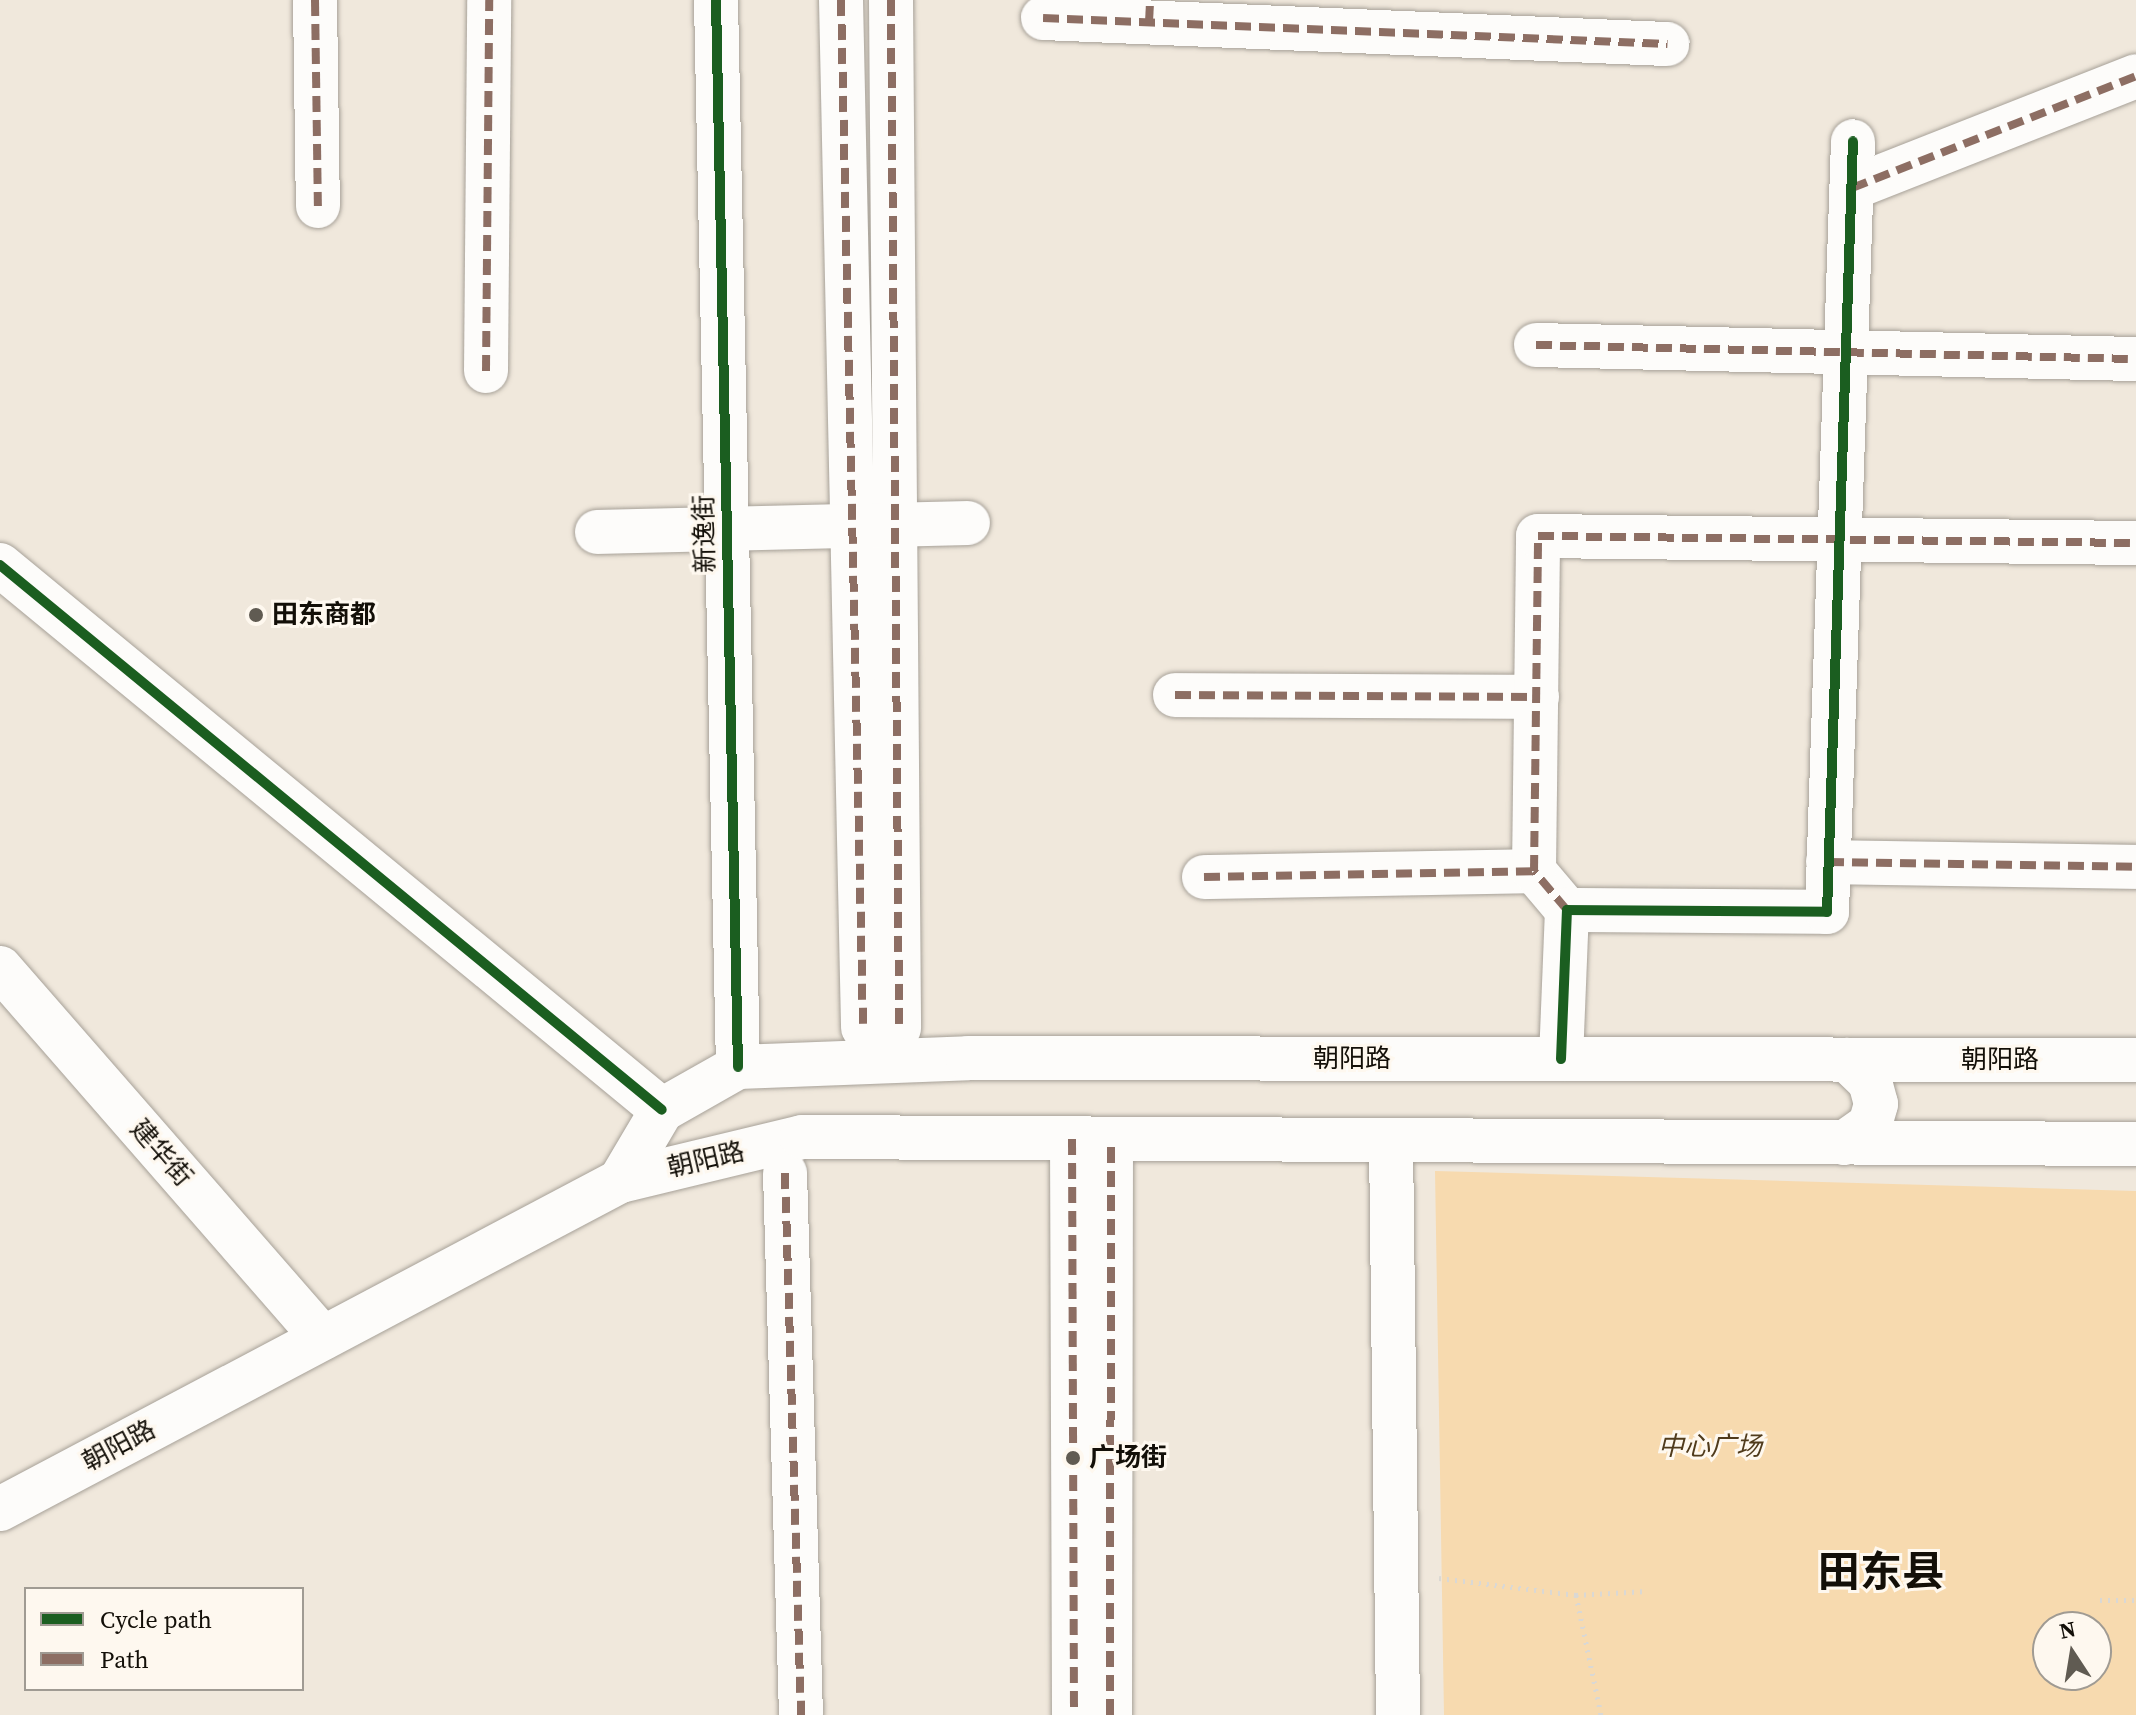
<!DOCTYPE html>
<meta charset="utf-8">
<style>
body{margin:0}
#map{position:relative;width:2136px;height:1715px;overflow:hidden;background:#f0e8dc;font-family:"Source Serif 4","Noto Sans SC",serif}
div>[style]{position:absolute}
[style*='--x']{left:calc(var(--x)*1px);top:calc(var(--y)*1px);width:calc(var(--w)*1px);rotate:calc(var(--a)*1deg)}
.green>*{inset:0;background:#f7daaf}
.path>*{height:5px;margin-top:-2.5px;transform-origin:0;background:repeating-linear-gradient(90deg,#dad8d4 0 2px,transparent 0 8px)}
.roads{filter:drop-shadow(0 0 2px #a7a198) drop-shadow(0 0 2px #a7a198)}
.minor>*{height:44px;margin:-22px;padding:0 22px;transform-origin:22px;border-radius:22px;background:#fdfcfa}
.major>*{height:44px;margin:-22px;padding:0 22px;transform-origin:22px;border-radius:22px;background:#fdfcfa}
.quiet>*{height:8px;margin-top:-4px;transform-origin:0;background:repeating-linear-gradient(90deg,#8d6e63 0 16px,transparent 0 24px)}
.cycleway>*{height:10px;margin:-5px;padding:0 5px;transform-origin:5px;border-radius:5px;background:#1b5e20}
.dots>*{width:22px;height:22px;translate:-50% -50%;box-sizing:border-box;border:4px solid #fef8ef;border-radius:50%}
span{translate:-50% -50%;white-space:nowrap;text-align:center;line-height:1.15;-webkit-text-stroke:6px #fef8ef;paint-order:stroke}
.street-label{font-size:26px;color:#130f08}
.poi-label{font-size:26px;color:#130f08;font-weight:700}
.left{translate:0 -50%;text-align:left}
.park-label{font-size:26px;color:#503b1c;font-style:italic}
.town-label{font-size:42px;color:#130f08;font-weight:700}
.legend{position:absolute;left:24px;top:1587px;width:280px;height:104px;box-sizing:border-box;background:#fef8ef;border:2px solid #a09b93;margin:0;padding:10px 14px;list-style:none;font-size:24px;color:#130f08}
.legend li{display:flex;align-items:center;gap:16px;height:40px}
.legend b{width:40px;border:2px solid #a09b93}
.north{position:absolute;left:2032px;top:1611px;width:80px;height:80px;box-sizing:border-box;background:#fef8ef;border:2px solid #a09b93;border-radius:50%;rotate:348deg;font-size:22px;font-weight:700;line-height:32px;text-align:center;color:#130f08}
.north::after{content:'';display:block;margin:auto;width:28px;height:36px;background:#605b52;clip-path:polygon(50% 0,100% 100%,50% 72%,0 100%)}
</style>
<div id="map">
<div class="green">
<i style="clip-path:polygon(evenodd,1435px 1171px,2136px 1191px,2136px 1715px,1444px 1715px,1435px 1171px,2048px 1627px,2096px 1627px,2096px 1675px,2048px 1675px,2048px 1627px)"></i>
</div>
<div class="path">
<i style="--x:1439;--y:1578;--w:138;--a:7.1"></i>
<i style="--x:1576;--y:1595;--w:71;--a:-3.2"></i>
<i style="--x:1576;--y:1595;--w:123;--a:78.2"></i>
<i style="--x:2100;--y:1600;--w:36;--a:0"></i>
</div>
<div class="roads">
<div class="minor">
<i style="--x:315;--y:0;--w:206;--a:89.2"></i>
<i style="--x:716;--y:0;--w:1067;--a:88.82"></i>
<i style="--x:841;--y:0;--w:1028;--a:88.77"></i>
<i style="--x:891;--y:0;--w:1028;--a:89.55"></i>
<i style="--x:1043;--y:18;--w:625;--a:2.39"></i>
<i style="--x:1852;--y:188;--w:305;--a:-21.5"></i>
<i style="--x:1536;--y:345;--w:600;--a:1.34"></i>
<i style="--x:486;--y:371;--w:371;--a:-89.5"></i>
<i style="--x:597;--y:532;--w:371;--a:-1.4"></i>
<i style="--x:0;--y:565;--w:857;--a:39.46"></i>
<i style="--x:1175;--y:695;--w:362;--a:0.3"></i>
<i style="--x:1828;--y:862;--w:308;--a:0.9"></i>
<i style="--x:1204;--y:877;--w:330;--a:-1"></i>
<i style="--x:1567;--y:910;--w:51;--a:-130.2"></i>
<i style="--x:1534;--y:871;--w:335;--a:-89.3"></i>
<i style="--x:1538;--y:536;--w:598;--a:0.67"></i>
<i style="--x:0;--y:968;--w:491;--a:48.9"></i>
<i style="--x:1561;--y:1059;--w:149;--a:-87.7"></i>
<i style="--x:1567;--y:910;--w:260;--a:0.4"></i>
<i style="--x:1827;--y:912;--w:771;--a:-88.07"></i>
<i style="--x:1072;--y:1139;--w:576;--a:89.8"></i>
<i style="--x:1391;--y:1141;--w:574;--a:89.3"></i>
<i style="--x:1844;--y:1143;--w:32;--a:-35"></i>
<i style="--x:1870;--y:1125;--w:22;--a:-74"></i>
<i style="--x:1876;--y:1104;--w:23;--a:-105"></i>
<i style="--x:1870;--y:1082;--w:32;--a:-136"></i>
<i style="--x:785;--y:1173;--w:542;--a:88.31"></i>
<i style="--x:1110;--y:1715;--w:575;--a:-89.9"></i>
</div>
<div class="major">
<i style="--x:620;--y:1181;--w:82;--a:-59.4"></i>
<i style="--x:662;--y:1110;--w:87;--a:-29.5"></i>
<i style="--x:738;--y:1067;--w:230;--a:-2.2"></i>
<i style="--x:968;--y:1058;--w:1168;--a:0.1"></i>
<i style="--x:0;--y:1509;--w:701;--a:-27.88"></i>
<i style="--x:620;--y:1181;--w:187;--a:-13.6"></i>
<i style="--x:802;--y:1137;--w:1334;--a:0.3"></i>
</div>
</div>
<div class="quiet">
<i style="--x:315;--y:0;--w:206;--a:89.2"></i>
<i style="--x:841;--y:0;--w:1028;--a:88.77"></i>
<i style="--x:891;--y:0;--w:1028;--a:89.55"></i>
<i style="--x:1043;--y:18;--w:625;--a:2.39"></i>
<i style="--x:1149;--y:22;--w:22;--a:-87"></i>
<i style="--x:1852;--y:188;--w:305;--a:-21.5"></i>
<i style="--x:1536;--y:345;--w:600;--a:1.34"></i>
<i style="--x:486;--y:371;--w:371;--a:-89.5"></i>
<i style="--x:1175;--y:695;--w:362;--a:0.3"></i>
<i style="--x:1828;--y:862;--w:308;--a:0.9"></i>
<i style="--x:1204;--y:877;--w:330;--a:-1"></i>
<i style="--x:1567;--y:910;--w:51;--a:-130.2"></i>
<i style="--x:1534;--y:871;--w:335;--a:-89.3"></i>
<i style="--x:1538;--y:536;--w:598;--a:0.67"></i>
<i style="--x:1072;--y:1139;--w:576;--a:89.8"></i>
<i style="--x:785;--y:1173;--w:542;--a:88.31"></i>
<i style="--x:1110;--y:1715;--w:575;--a:-89.9"></i>
</div>
<div class="cycleway">
<i style="--x:716;--y:0;--w:1067;--a:88.82"></i>
<i style="--x:0;--y:565;--w:857;--a:39.46"></i>
<i style="--x:1561;--y:1059;--w:149;--a:-87.7"></i>
<i style="--x:1567;--y:910;--w:260;--a:0.4"></i>
<i style="--x:1827;--y:912;--w:771;--a:-88.07"></i>
</div>
<div class="dots">
<i style="left:256px;top:615px;background:#605b52"></i>
<i style="left:1073px;top:1458px;background:#605b52"></i>
</div>
<div class="street-label">
<span style="left:705px;top:534px;rotate:-91deg">新逸街</span>
<span style="left:1352px;top:1059px">朝阳路</span>
<span style="left:2000px;top:1060px">朝阳路</span>
<span style="left:161px;top:1153px;rotate:49deg">建华街</span>
<span style="left:706px;top:1160px;rotate:-13deg">朝阳路</span>
<span style="left:119px;top:1446px;rotate:-28deg">朝阳路</span>
</div>
<div class="poi-label">
<span class="left" style="left:272px;top:615px">田东商都</span>
<span class="left" style="left:1089px;top:1458px">广场街</span>
</div>
<div class="park-label">
<span style="left:1710px;top:1447px">中心广场</span>
</div>
<div class="town-label">
<span style="left:1881px;top:1571px">田东县</span>
</div>
<ul class="legend">
<li><b style="height:10px;background:#1b5e20"></b>Cycle path</li>
<li><b style="height:10px;background:#8d6e63"></b>Path</li>
</ul>
<div class="north">N</div>
</div>
